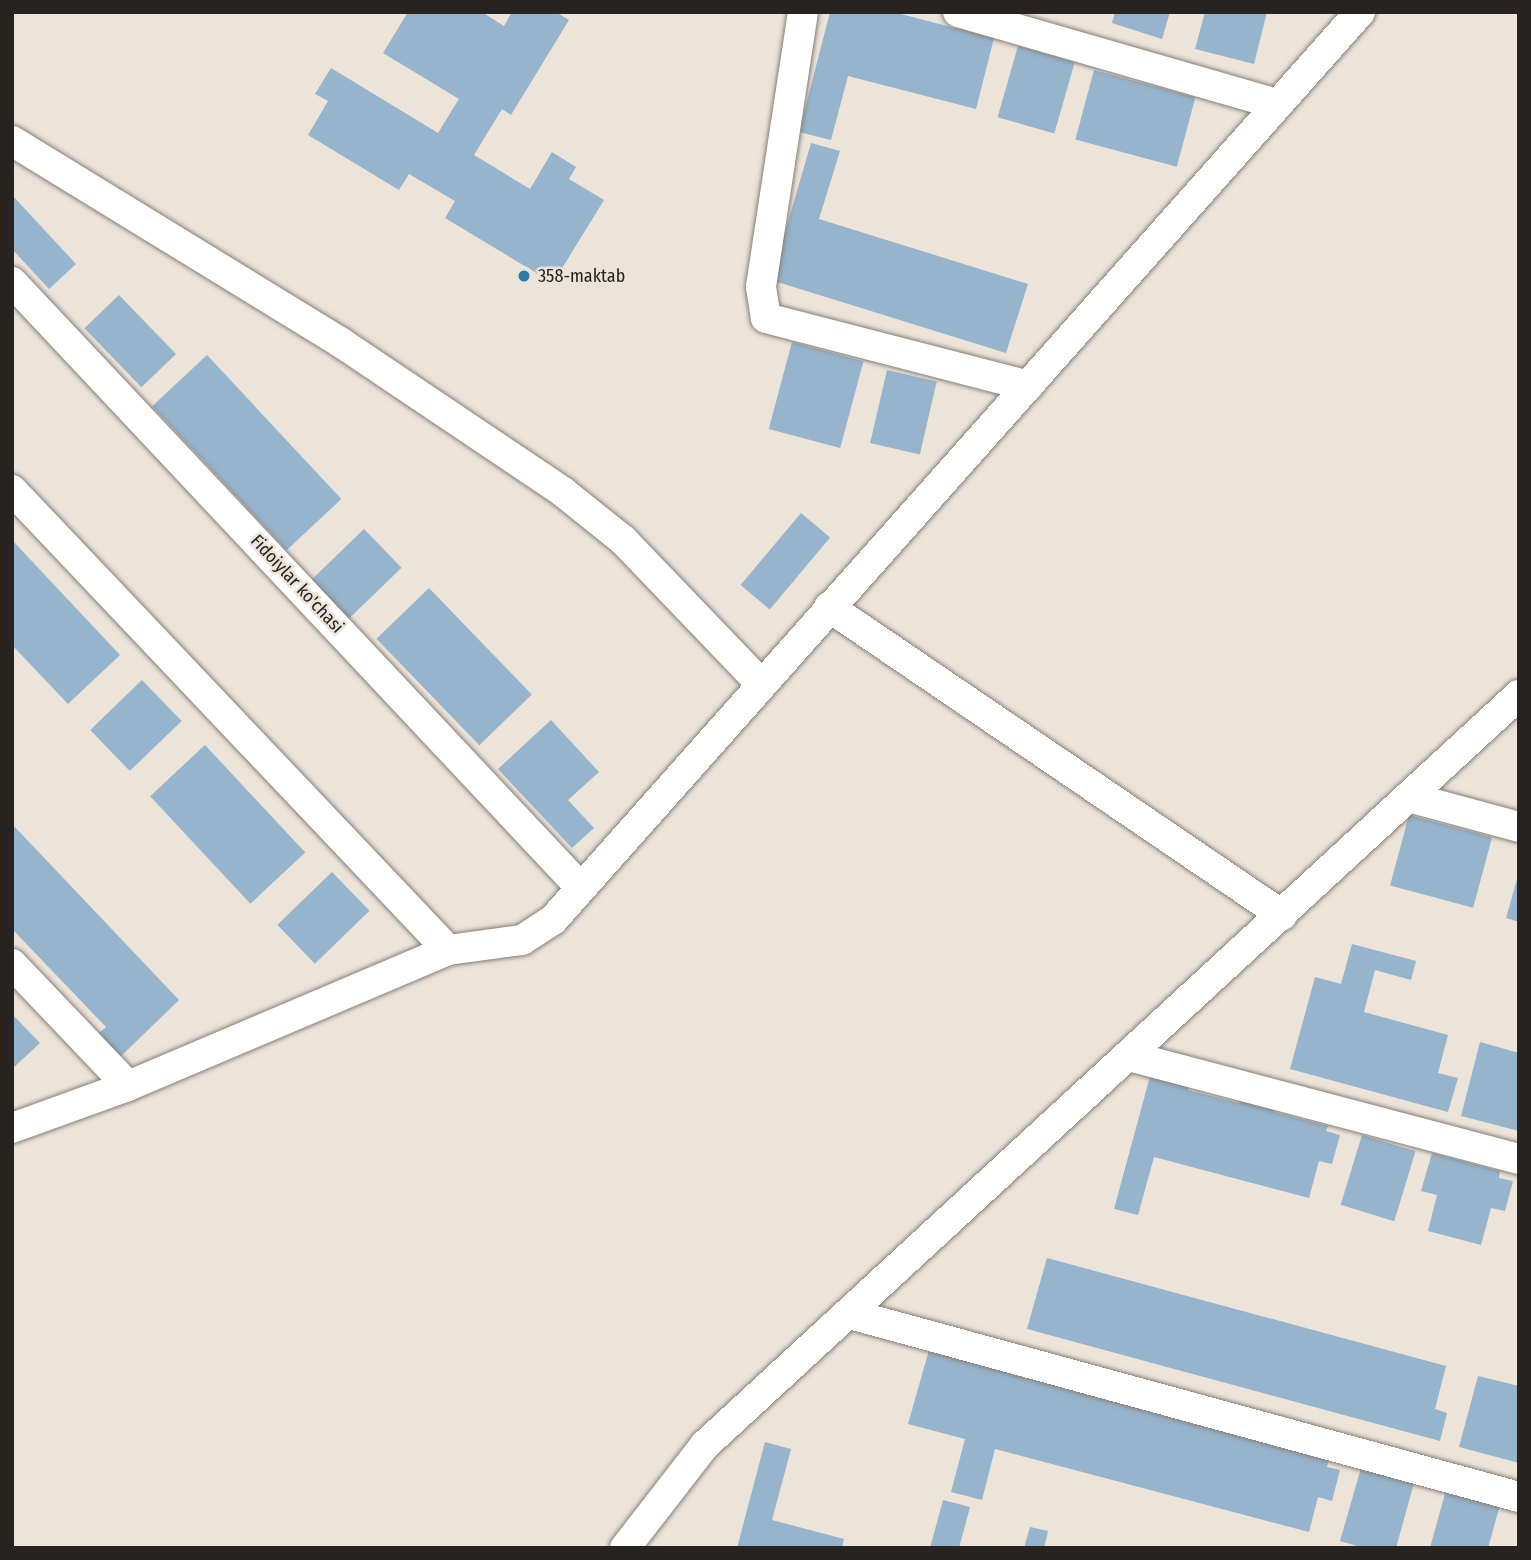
<!DOCTYPE html>
<style>
body{margin:0}
#map{position:relative;width:1531px;height:1560px;overflow:hidden;background:#ece3d9;font-family:"Fira Sans Condensed",sans-serif}
div>[style]{position:absolute}
[style*='--x']{left:calc(var(--x)*1px);top:calc(var(--y)*1px);width:calc(var(--w)*1px);rotate:calc(var(--a)*1deg)}
.building>*{inset:0;background:#96b4cc;transform-origin:0 0}
.roads{filter:drop-shadow(0 0 2px #867e75) drop-shadow(0 0 2px #867e75)}
.minor>*{height:30px;margin:-15px;padding:0 15px;transform-origin:15px;border-radius:15px;background:#fff}
.dots>*{width:19px;height:19px;translate:-50% -50%;box-sizing:border-box;border:4px solid #ece3d9;border-radius:50%}
span{translate:-50% -50%;white-space:nowrap;text-align:center;line-height:1.15;-webkit-text-stroke:5px #ece3d9;paint-order:stroke}
.poi-label{font-size:18px;color:#272320}
.left{translate:0 -50%;text-align:left}
.street-label{font-size:18px;color:#272320}
.frame{position:absolute;inset:0;border:14px solid #272320;pointer-events:none}
</style>
<div id="map">
<div class="building">
<i style="clip-path:polygon(408px 12px,482px 12px,504px 26px,512px 12px,556px 12px,569px 20px,511px 115px,502px 109px,474px 155px,530px 189px,552px 152px,576px 167px,569px 179px,604px 200px,553px 283px,445px 218px,455px 201px,409px 174px,399px 190px,308px 135px,328px 101px,315px 94px,331px 68px,438px 133px,459px 99px,383px 53px)"></i>
<i style="clip-path:polygon(830px 12px,893px 12px,994px 38px,976px 109px,848px 76px,831px 140px,799px 132px)"></i>
<i style="clip-path:polygon(1115px 12px,1170px 12px,1162px 39px,1112px 23px)"></i>
<i style="clip-path:polygon(1205px 12px,1267px 12px,1254px 64px,1195px 49px)"></i>
<i style="left:1018px;top:46px;width:59px;height:74px;rotate:16deg"></i>
<i style="left:1094px;top:70px;width:105px;height:72px;rotate:15deg"></i>
<i style="clip-path:polygon(811px 143px,840px 151px,819px 219px,1028px 284px,1006px 353px,771px 280px)"></i>
<i style="clip-path:polygon(12px 195px,76px 264px,49px 289px,12px 249px)"></i>
<i style="left:119px;top:295px;width:82px;height:48px;rotate:46deg"></i>
<i style="left:792px;top:342px;width:74px;height:90px;rotate:15deg"></i>
<i style="left:207px;top:355px;width:197px;height:75px;rotate:47deg"></i>
<i style="left:887px;top:370px;width:51px;height:75px;rotate:13deg"></i>
<i style="left:801px;top:513px;width:38px;height:94px;rotate:40deg"></i>
<i style="left:364px;top:529px;width:54px;height:74px;rotate:46deg"></i>
<i style="clip-path:polygon(12px 540px,120px 655px,68px 704px,12px 645px)"></i>
<i style="left:429px;top:588px;width:148px;height:73px;rotate:46deg"></i>
<i style="left:142px;top:680px;width:57px;height:72px;rotate:46deg"></i>
<i style="clip-path:polygon(551px 720px,599px 772px,568px 800px,594px 828px,572px 848px,498px 769px)"></i>
<i style="left:205px;top:745px;width:147px;height:75px;rotate:47deg"></i>
<i style="left:1409px;top:815px;width:86px;height:73px;rotate:15deg"></i>
<i style="clip-path:polygon(12px 824px,179px 1000px,117px 1060px,95px 1037px,106px 1027px,12px 929px)"></i>
<i style="left:332px;top:872px;width:54px;height:76px;rotate:46deg"></i>
<i style="clip-path:polygon(1518px 876px,1519px 876px,1519px 922px,1506px 918px)"></i>
<i style="clip-path:polygon(1352px 944px,1416px 961px,1411px 980px,1375px 970px,1364px 1012px,1448px 1035px,1438px 1073px,1458px 1078px,1448px 1112px,1290px 1069px,1315px 977px,1341px 984px)"></i>
<i style="clip-path:polygon(12px 1014px,40px 1043px,12px 1069px)"></i>
<i style="clip-path:polygon(1480px 1042px,1519px 1053px,1519px 1131px,1461px 1116px)"></i>
<i style="clip-path:polygon(1152px 1069px,1191px 1080px,1188px 1090px,1239px 1103px,1242px 1094px,1276px 1103px,1274px 1112px,1328px 1126px,1326px 1131px,1340px 1135px,1332px 1164px,1319px 1161px,1309px 1198px,1154px 1157px,1138px 1215px,1114px 1209px)"></i>
<i style="left:1362px;top:1135px;width:56px;height:73px;rotate:17deg"></i>
<i style="clip-path:polygon(1432px 1153px,1500px 1171px,1499px 1178px,1513px 1181px,1505px 1211px,1491px 1208px,1481px 1245px,1428px 1231px,1437px 1195px,1421px 1191px)"></i>
<i style="clip-path:polygon(1047px 1258px,1446px 1366px,1435px 1409px,1447px 1413px,1440px 1441px,1027px 1329px)"></i>
<i style="clip-path:polygon(929px 1350px,1329px 1459px,1327px 1467px,1340px 1470px,1332px 1501px,1318px 1497px,1309px 1532px,995px 1449px,982px 1500px,951px 1492px,965px 1439px,908px 1424px)"></i>
<i style="clip-path:polygon(1478px 1376px,1519px 1386px,1519px 1463px,1459px 1447px)"></i>
<i style="clip-path:polygon(765px 1442px,791px 1449px,772px 1520px,844px 1539px,842px 1548px,737px 1548px)"></i>
<i style="clip-path:polygon(1361px 1468px,1414px 1483px,1396px 1548px,1364px 1548px,1340px 1541px)"></i>
<i style="clip-path:polygon(1446px 1490px,1500px 1505px,1488px 1548px,1430px 1548px)"></i>
<i style="clip-path:polygon(943px 1500px,970px 1507px,959px 1548px,930px 1548px)"></i>
<i style="clip-path:polygon(1030px 1527px,1048px 1531px,1044px 1548px,1024px 1548px)"></i>
</div>
<div class="roads">
<div class="minor">
<i style="--x:803;--y:12;--w:278;--a:98.7"></i>
<i style="--x:761;--y:287;--w:31;--a:81"></i>
<i style="--x:766;--y:318;--w:271;--a:14.5"></i>
<i style="--x:958;--y:12;--w:332;--a:16.1"></i>
<i style="--x:12;--y:141;--w:385;--a:31.5"></i>
<i style="--x:340;--y:342;--w:269;--a:33.9"></i>
<i style="--x:563;--y:492;--w:77;--a:38.7"></i>
<i style="--x:623;--y:540;--w:199;--a:46.2"></i>
<i style="--x:12;--y:282;--w:831;--a:46.8"></i>
<i style="--x:12;--y:490;--w:634;--a:46.53"></i>
<i style="--x:829;--y:607;--w:548;--a:34.21"></i>
<i style="--x:1408;--y:797;--w:115;--a:15.1"></i>
<i style="--x:12;--y:964;--w:168;--a:46.4"></i>
<i style="--x:1129;--y:1056;--w:403;--a:14.8"></i>
<i style="--x:12;--y:1128;--w:123;--a:-19.9"></i>
<i style="--x:128;--y:1086;--w:348;--a:-23"></i>
<i style="--x:448;--y:950;--w:75;--a:-7.7"></i>
<i style="--x:522;--y:940;--w:37;--a:-33"></i>
<i style="--x:553;--y:920;--w:1215;--a:-48.37"></i>
<i style="--x:850;--y:1314;--w:694;--a:15.3"></i>
<i style="--x:625;--y:1548;--w:130;--a:-52.2"></i>
<i style="--x:705;--y:1445;--w:1107;--a:-42.66"></i>
</div>
</div>
<div class="dots">
<i style="left:524px;top:276px;background:#2f79ac"></i>
</div>
<div class="poi-label">
<span class="left" style="left:538px;top:276px">358-maktab</span>
</div>
<div class="street-label">
<span style="left:297px;top:584px;rotate:47deg">Fidoiylar ko'chasi</span>
</div>
<div class="frame"></div>
</div>
